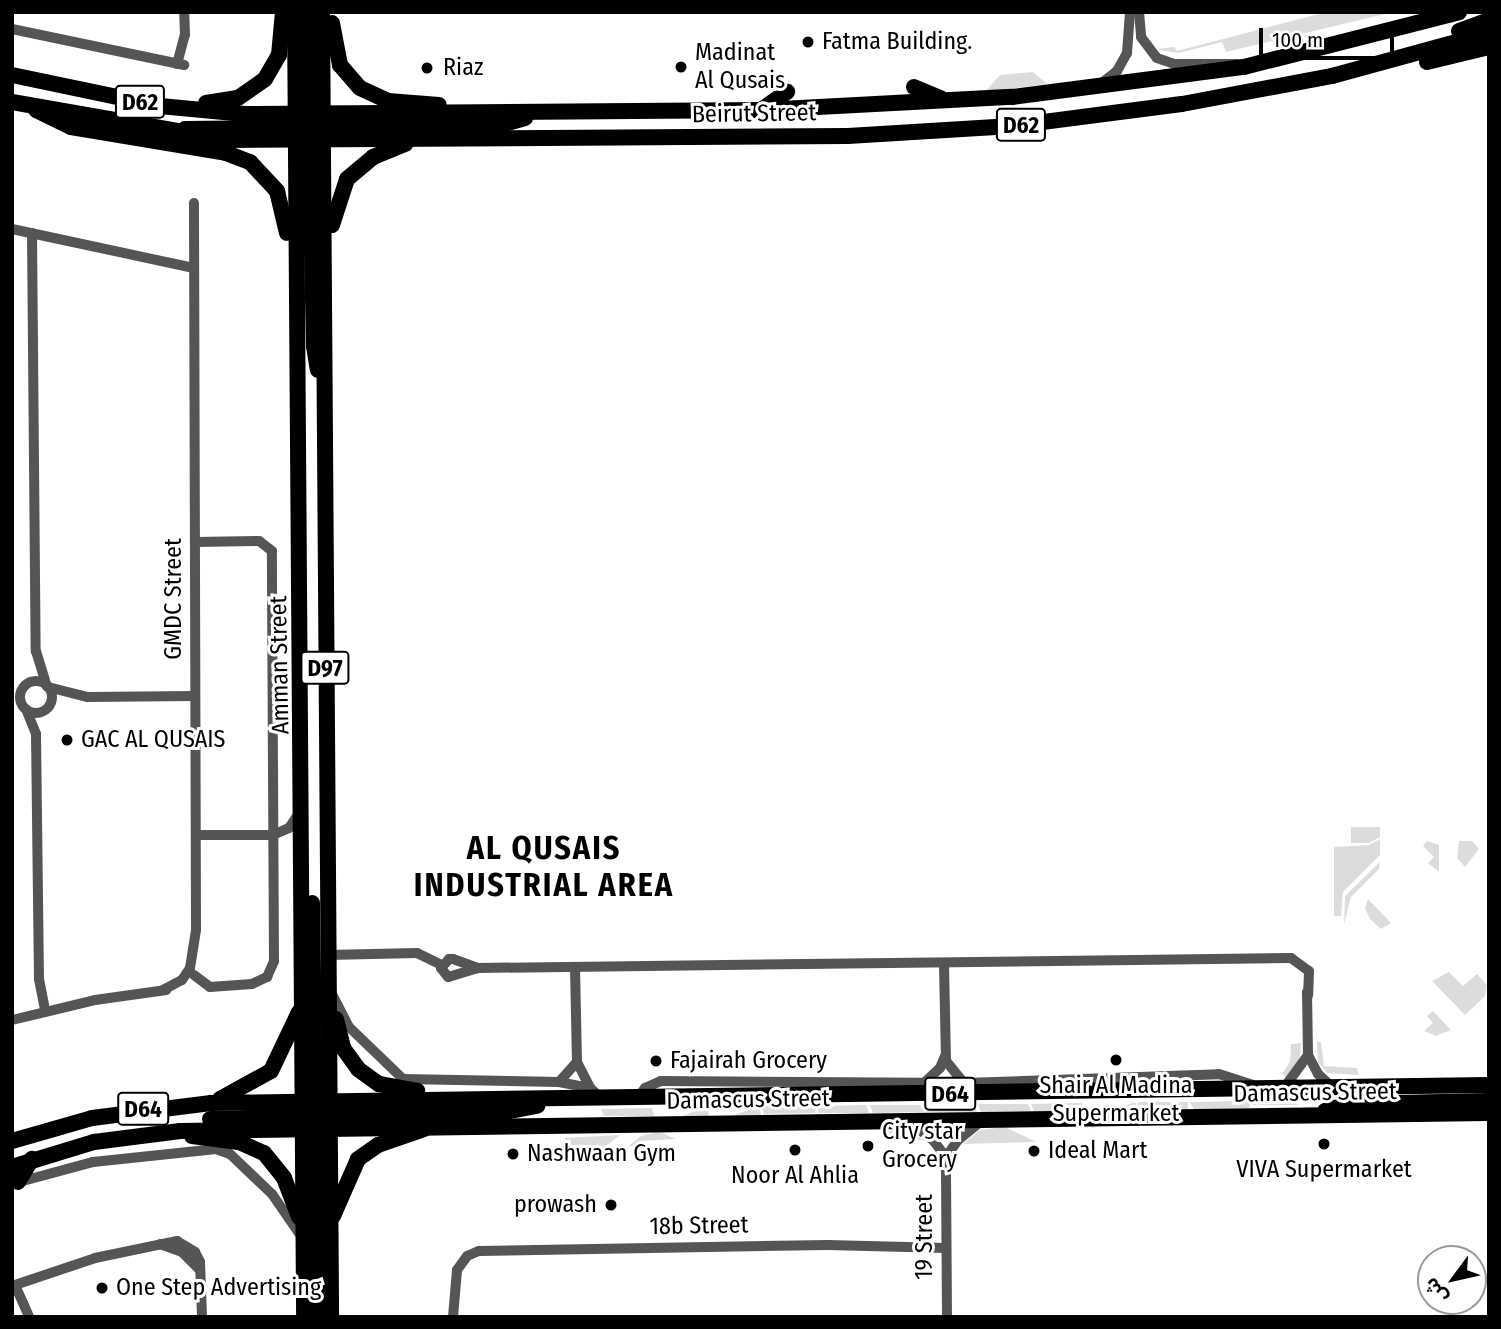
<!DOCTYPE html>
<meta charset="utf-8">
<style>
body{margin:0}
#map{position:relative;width:1501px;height:1329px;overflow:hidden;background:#fff;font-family:"Fira Sans Condensed","Noto Sans Arabic",sans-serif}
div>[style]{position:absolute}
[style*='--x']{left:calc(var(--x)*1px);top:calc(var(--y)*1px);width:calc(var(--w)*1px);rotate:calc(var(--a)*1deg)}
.green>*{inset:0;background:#dcdcdc;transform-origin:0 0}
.minor>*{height:10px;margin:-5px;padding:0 5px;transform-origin:5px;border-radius:5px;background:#555}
.minor>.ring{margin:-5px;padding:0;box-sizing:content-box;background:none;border:10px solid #555;border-radius:50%}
.primary>*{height:16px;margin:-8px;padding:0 8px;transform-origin:8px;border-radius:8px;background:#000}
.dots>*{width:19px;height:19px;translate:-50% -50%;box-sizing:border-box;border:4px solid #fff;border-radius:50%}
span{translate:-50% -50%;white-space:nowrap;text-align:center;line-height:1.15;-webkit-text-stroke:6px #fff;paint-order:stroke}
.shield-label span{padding:2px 5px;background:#fff;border:2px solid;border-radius:5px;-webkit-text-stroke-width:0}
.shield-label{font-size:23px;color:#000;font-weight:700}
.poi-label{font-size:24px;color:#000}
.left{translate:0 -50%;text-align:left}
.right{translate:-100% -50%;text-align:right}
.street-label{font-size:24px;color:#000}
.district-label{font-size:32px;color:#000;font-weight:700;letter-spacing:2px}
.frame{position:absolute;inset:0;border:14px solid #000;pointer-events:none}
.north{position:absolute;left:1417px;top:1245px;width:70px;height:70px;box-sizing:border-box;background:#fff;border:2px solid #999;border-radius:50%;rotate:237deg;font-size:19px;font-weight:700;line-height:28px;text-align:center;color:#000}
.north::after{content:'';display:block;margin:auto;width:24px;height:32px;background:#000;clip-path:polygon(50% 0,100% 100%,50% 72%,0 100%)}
.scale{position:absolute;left:1259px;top:28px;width:135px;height:32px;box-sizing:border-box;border:4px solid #000;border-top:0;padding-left:9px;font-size:21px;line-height:24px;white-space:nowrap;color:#000;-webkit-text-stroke:5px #fff;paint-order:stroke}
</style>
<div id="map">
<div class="green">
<i style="clip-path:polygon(1326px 12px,1393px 12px,1226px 52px,1222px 42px,1178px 53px,1156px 49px,1174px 47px,1177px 51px)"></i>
<i style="clip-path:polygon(1033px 72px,1047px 84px,985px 92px,1000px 75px)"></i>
<i style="clip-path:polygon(1351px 827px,1380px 827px,1380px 837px,1369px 843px,1351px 843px)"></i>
<i style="clip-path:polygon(1380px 839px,1380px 855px,1343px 892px,1341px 916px,1334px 916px,1334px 847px,1369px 845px)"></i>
<i style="clip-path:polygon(1427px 841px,1439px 845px,1439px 872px,1428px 863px,1434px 857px,1423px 846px)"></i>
<i style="clip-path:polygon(1459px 841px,1472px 841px,1479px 849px,1465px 867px,1457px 858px)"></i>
<i style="clip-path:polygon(1380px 862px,1379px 869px,1351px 897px,1344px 924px,1345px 896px)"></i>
<i style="clip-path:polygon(1368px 899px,1391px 923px,1381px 929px,1370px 919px,1365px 908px)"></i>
<i style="clip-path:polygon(1449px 972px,1463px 986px,1477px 974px,1487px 985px,1485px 996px,1465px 1015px,1432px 981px)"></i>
<i style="clip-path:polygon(1433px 1011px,1451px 1030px,1436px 1036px,1424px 1031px,1433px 1023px,1427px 1016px)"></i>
<i style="clip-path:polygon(1317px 1042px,1321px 1042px,1324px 1066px,1357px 1068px,1359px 1075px,1327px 1073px,1318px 1062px)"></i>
<i style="clip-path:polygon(1301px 1043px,1300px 1057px,1288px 1079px,1282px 1074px,1290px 1062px,1291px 1044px)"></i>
<i style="left:1297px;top:1098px;width:7px;height:44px;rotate:90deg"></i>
<i style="clip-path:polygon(1251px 1101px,1249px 1108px,1194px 1110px,1190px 1102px)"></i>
<i style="left:1135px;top:1102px;width:9px;height:50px;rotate:69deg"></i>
<i style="left:1138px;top:1102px;width:50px;height:9px"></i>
<i style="clip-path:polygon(1082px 1103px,1085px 1111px,1034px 1111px,1031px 1104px)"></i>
<i style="clip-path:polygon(974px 1104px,977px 1112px,927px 1112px,924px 1105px)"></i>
<i style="clip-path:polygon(978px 1104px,1028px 1104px,1031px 1111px,981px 1112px)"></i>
<i style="clip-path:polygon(866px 1105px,869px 1113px,819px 1113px,816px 1106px)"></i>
<i style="clip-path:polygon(870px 1105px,920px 1105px,924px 1112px,873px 1113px)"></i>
<i style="left:758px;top:1106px;width:9px;height:50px;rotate:69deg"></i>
<i style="clip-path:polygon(761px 1106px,813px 1106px,816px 1113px,764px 1114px)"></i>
<i style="left:706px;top:1107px;width:9px;height:51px;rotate:69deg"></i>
<i style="clip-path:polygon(652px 1108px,654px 1116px,604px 1116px,601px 1109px)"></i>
<i style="clip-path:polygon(1004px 1127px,1037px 1142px,963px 1144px,980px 1130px)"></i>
<i style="clip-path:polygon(886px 1131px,910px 1132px,926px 1141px,889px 1135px)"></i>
<i style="clip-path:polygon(659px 1132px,676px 1139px,639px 1141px,638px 1147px,629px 1146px,641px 1136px)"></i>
<i style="clip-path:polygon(620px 1135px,604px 1148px,573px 1148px,564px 1138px)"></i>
</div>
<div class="minor">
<i style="--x:1139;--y:12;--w:25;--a:85"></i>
<i style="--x:1141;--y:37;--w:26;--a:53"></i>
<i style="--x:1157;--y:58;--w:18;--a:19"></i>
<i style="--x:1174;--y:64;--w:63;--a:0"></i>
<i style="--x:12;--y:29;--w:176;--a:11.8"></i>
<i style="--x:177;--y:64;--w:30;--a:-75"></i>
<i style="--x:185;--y:35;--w:23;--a:-92"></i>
<i style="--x:1103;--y:82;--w:18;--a:-38"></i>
<i style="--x:1117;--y:71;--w:21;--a:-61"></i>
<i style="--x:1127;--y:53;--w:41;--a:-85.8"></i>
<i style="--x:12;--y:229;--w:186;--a:12.1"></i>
<i style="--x:32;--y:233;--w:418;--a:89.5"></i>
<i style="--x:36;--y:651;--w:37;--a:73"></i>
<i class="ring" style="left:20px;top:681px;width:22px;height:22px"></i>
<i style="--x:48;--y:687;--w:40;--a:14.4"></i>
<i style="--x:87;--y:697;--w:108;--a:-0.5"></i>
<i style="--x:26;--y:709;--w:27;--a:68"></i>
<i style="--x:36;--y:734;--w:245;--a:89.3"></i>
<i style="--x:39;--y:979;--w:33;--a:79"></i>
<i style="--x:196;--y:835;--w:77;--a:0"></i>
<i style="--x:273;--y:835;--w:17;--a:-24"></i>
<i style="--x:289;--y:828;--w:18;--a:-56"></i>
<i style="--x:328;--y:955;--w:89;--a:-1.3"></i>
<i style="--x:417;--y:953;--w:28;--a:26"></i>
<i style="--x:449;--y:959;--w:4;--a:0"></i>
<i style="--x:453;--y:959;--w:27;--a:20"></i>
<i style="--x:478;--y:968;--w:31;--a:163"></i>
<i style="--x:448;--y:977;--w:11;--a:-128"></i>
<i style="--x:441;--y:968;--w:12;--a:-48"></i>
<i style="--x:944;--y:965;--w:96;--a:88.8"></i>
<i style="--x:946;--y:1061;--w:28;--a:51"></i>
<i style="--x:575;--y:967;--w:95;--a:88.8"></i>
<i style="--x:577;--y:1062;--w:29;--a:63"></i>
<i style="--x:478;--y:968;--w:813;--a:-0.7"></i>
<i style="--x:1291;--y:958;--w:22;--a:36"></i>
<i style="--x:1309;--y:971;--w:24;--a:92"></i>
<i style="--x:194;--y:975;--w:20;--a:37"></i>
<i style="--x:210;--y:987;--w:42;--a:-4.1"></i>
<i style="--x:252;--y:984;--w:17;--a:-25"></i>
<i style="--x:267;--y:977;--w:17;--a:-66"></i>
<i style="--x:274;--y:961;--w:410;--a:-90.3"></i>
<i style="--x:272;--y:551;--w:16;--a:-142"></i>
<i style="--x:259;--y:541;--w:64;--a:179.1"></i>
<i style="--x:163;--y:990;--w:21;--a:-28"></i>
<i style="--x:182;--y:980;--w:14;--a:-56"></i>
<i style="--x:190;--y:968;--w:39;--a:-81"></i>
<i style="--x:196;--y:929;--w:726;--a:-90.16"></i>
<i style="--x:331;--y:992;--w:39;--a:63"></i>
<i style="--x:349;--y:1027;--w:75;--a:43.9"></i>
<i style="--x:403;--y:1079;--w:156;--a:1.1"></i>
<i style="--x:559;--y:1082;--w:32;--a:11"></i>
<i style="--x:590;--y:1088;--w:15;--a:42"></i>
<i style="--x:1307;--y:992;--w:63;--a:89.1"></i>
<i style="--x:1308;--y:1055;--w:21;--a:62"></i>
<i style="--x:1318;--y:1074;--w:19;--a:43"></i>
<i style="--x:12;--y:1020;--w:85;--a:-13.5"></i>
<i style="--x:95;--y:1000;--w:72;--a:-8"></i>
<i style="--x:559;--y:1082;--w:27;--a:-48"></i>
<i style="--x:925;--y:1082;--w:21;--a:-43"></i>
<i style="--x:940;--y:1068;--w:13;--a:-67"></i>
<i style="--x:1284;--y:1088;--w:41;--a:-54"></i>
<i style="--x:637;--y:1099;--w:14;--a:-54"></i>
<i style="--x:645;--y:1088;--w:17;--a:-24"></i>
<i style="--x:661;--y:1081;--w:304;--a:0.4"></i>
<i style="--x:965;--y:1083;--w:254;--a:-2"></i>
<i style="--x:1219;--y:1074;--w:40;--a:18"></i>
<i style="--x:909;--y:1122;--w:30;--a:37"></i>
<i style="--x:933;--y:1140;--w:21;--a:53"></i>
<i style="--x:19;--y:1182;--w:77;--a:-15.1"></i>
<i style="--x:93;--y:1162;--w:124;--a:-6"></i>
<i style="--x:216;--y:1149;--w:15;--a:20"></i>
<i style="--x:230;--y:1154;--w:58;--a:43.6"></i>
<i style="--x:272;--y:1194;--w:55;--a:55.4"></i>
<i style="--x:160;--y:1244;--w:23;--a:20"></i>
<i style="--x:182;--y:1252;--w:24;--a:45"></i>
<i style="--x:15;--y:1285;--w:35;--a:66"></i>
<i style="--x:12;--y:1286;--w:88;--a:-18.6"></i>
<i style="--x:95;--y:1258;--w:84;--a:-11.7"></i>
<i style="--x:177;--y:1241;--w:21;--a:31"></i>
<i style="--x:195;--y:1252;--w:11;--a:63"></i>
<i style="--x:200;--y:1262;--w:55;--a:87.9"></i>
<i style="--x:453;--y:1317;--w:47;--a:-85.1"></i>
<i style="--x:457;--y:1270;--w:17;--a:-54"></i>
<i style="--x:467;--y:1256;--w:13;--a:-23"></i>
<i style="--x:479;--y:1251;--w:349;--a:-1"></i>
<i style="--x:828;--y:1245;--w:118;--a:1.5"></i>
<i style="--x:947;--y:1317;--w:160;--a:-90.4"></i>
<i style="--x:946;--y:1157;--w:21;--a:-55"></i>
<i style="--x:958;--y:1140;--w:28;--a:-39"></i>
</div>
<div class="primary">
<i style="--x:295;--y:12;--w:1305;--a:89.6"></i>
<i style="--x:307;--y:12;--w:334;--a:88.8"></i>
<i style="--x:314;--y:346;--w:24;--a:81"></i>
<i style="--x:322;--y:12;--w:1305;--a:89.6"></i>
<i style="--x:332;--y:23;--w:43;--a:79.2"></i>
<i style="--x:340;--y:65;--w:30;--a:49"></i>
<i style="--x:360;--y:88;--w:31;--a:25"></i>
<i style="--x:388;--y:101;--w:51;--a:4.5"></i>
<i style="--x:1459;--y:31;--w:32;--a:-20"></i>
<i style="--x:1427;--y:62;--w:64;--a:-13.6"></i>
<i style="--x:12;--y:75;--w:151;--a:11.8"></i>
<i style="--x:160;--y:106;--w:85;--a:5.4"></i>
<i style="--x:245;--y:114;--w:516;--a:-0.44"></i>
<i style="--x:761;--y:110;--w:251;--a:-3"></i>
<i style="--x:1012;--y:97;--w:234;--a:-7.4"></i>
<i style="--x:1244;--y:67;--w:222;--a:-14.3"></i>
<i style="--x:914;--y:87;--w:30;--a:23"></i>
<i style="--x:12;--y:102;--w:220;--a:9.9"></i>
<i style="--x:229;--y:140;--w:619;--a:-0.37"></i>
<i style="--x:848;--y:136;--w:164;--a:-3.5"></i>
<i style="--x:1012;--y:126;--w:171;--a:-7.4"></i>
<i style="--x:1182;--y:104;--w:153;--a:-10.6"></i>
<i style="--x:1332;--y:76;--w:163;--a:-15.3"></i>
<i style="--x:206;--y:103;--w:32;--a:-9"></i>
<i style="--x:238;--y:98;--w:33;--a:-35"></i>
<i style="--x:265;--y:79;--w:28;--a:-60"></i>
<i style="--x:279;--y:55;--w:43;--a:-84.7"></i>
<i style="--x:36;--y:110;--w:39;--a:26"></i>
<i style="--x:71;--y:127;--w:157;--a:9.5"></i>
<i style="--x:226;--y:153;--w:26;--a:21"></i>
<i style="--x:250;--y:162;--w:40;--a:47"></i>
<i style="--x:277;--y:191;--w:43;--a:76.6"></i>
<i style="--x:761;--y:110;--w:32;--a:-35"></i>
<i style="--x:185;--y:129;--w:316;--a:-0.7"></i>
<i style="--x:501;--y:125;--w:25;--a:-16"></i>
<i style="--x:332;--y:225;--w:48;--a:-71.9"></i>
<i style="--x:347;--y:179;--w:34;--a:-40"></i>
<i style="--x:373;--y:157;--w:35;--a:-22"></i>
<i style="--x:312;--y:903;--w:414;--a:89.2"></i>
<i style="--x:336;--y:1019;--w:30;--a:76"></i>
<i style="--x:343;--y:1048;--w:26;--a:54"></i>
<i style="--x:358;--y:1069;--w:26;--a:36"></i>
<i style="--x:379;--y:1084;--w:39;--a:10"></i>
<i style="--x:220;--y:1099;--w:58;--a:-28.8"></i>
<i style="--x:271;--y:1071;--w:65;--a:-64.6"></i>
<i style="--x:1325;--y:1111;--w:24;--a:-17"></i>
<i style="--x:1348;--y:1104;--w:141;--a:-1.2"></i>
<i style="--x:210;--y:1119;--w:295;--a:-1.4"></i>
<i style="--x:505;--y:1112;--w:33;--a:-11"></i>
<i style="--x:192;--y:1136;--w:47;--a:7.3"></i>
<i style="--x:239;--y:1142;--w:27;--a:24"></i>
<i style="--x:264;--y:1153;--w:32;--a:51"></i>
<i style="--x:284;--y:1178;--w:42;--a:69"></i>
<i style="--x:12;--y:1141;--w:83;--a:-16"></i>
<i style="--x:92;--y:1118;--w:120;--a:-7.2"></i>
<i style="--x:211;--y:1103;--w:1278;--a:-0.81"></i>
<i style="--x:12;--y:1167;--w:86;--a:-17"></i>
<i style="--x:94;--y:1142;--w:87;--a:-7.3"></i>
<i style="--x:180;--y:1131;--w:1309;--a:-0.79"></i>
<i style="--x:18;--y:1182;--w:27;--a:-59"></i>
<i style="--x:333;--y:1216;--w:62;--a:-66.3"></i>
<i style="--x:358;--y:1159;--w:24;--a:-35"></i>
<i style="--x:378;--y:1145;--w:49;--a:-19.2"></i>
</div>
<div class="dots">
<i style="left:808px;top:42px;background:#000"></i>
<i style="left:681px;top:67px;background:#000"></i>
<i style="left:427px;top:68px;background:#000"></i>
<i style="left:67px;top:740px;background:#000"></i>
<i style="left:1116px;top:1060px;background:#000"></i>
<i style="left:656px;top:1061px;background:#000"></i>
<i style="left:1324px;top:1144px;background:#000"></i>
<i style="left:868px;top:1146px;background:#000"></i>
<i style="left:795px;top:1150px;background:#000"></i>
<i style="left:1034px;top:1151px;background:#000"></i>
<i style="left:513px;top:1154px;background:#000"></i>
<i style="left:611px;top:1205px;background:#000"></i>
<i style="left:102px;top:1288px;background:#000"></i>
</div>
<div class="shield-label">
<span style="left:140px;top:102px">D62</span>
<span style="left:1021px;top:125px">D62</span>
<span style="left:325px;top:668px">D97</span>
<span style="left:950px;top:1094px">D64</span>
<span style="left:143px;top:1109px">D64</span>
</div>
<div class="poi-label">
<span class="left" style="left:822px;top:42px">Fatma Building.</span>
<span class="left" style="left:695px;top:67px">Madinat<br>Al Qusais</span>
<span class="left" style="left:443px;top:68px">Riaz</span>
<span class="left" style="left:81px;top:740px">GAC AL QUSAIS</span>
<span class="left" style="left:670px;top:1061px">Fajairah Grocery</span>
<span style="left:1116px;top:1100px">Shair Al Madina<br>Supermarket</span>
<span class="left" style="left:882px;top:1146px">City star<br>Grocery</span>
<span class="left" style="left:1048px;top:1151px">Ideal Mart</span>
<span class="left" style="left:527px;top:1154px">Nashwaan Gym</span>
<span style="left:1324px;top:1170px">VIVA Supermarket</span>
<span style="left:795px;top:1176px">Noor Al Ahlia</span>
<span class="right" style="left:597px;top:1205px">prowash</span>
<span class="left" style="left:116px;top:1288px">One Step Advertising</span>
</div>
<div class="street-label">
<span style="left:754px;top:114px;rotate:-1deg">Beirut Street</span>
<span style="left:174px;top:599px;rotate:-90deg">GMDC Street</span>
<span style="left:280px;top:665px;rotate:-91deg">Amman Street</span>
<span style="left:1315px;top:1093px;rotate:-1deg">Damascus Street</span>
<span style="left:748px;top:1100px;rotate:-1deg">Damascus Street</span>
<span style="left:699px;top:1226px;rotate:-1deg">18b Street</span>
<span style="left:925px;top:1237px;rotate:-90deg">19 Street</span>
</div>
<div class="district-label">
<span style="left:544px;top:867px">AL QUSAIS<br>INDUSTRIAL AREA</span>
</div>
<div class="frame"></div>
<div class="north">ش</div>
<div class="scale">100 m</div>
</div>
